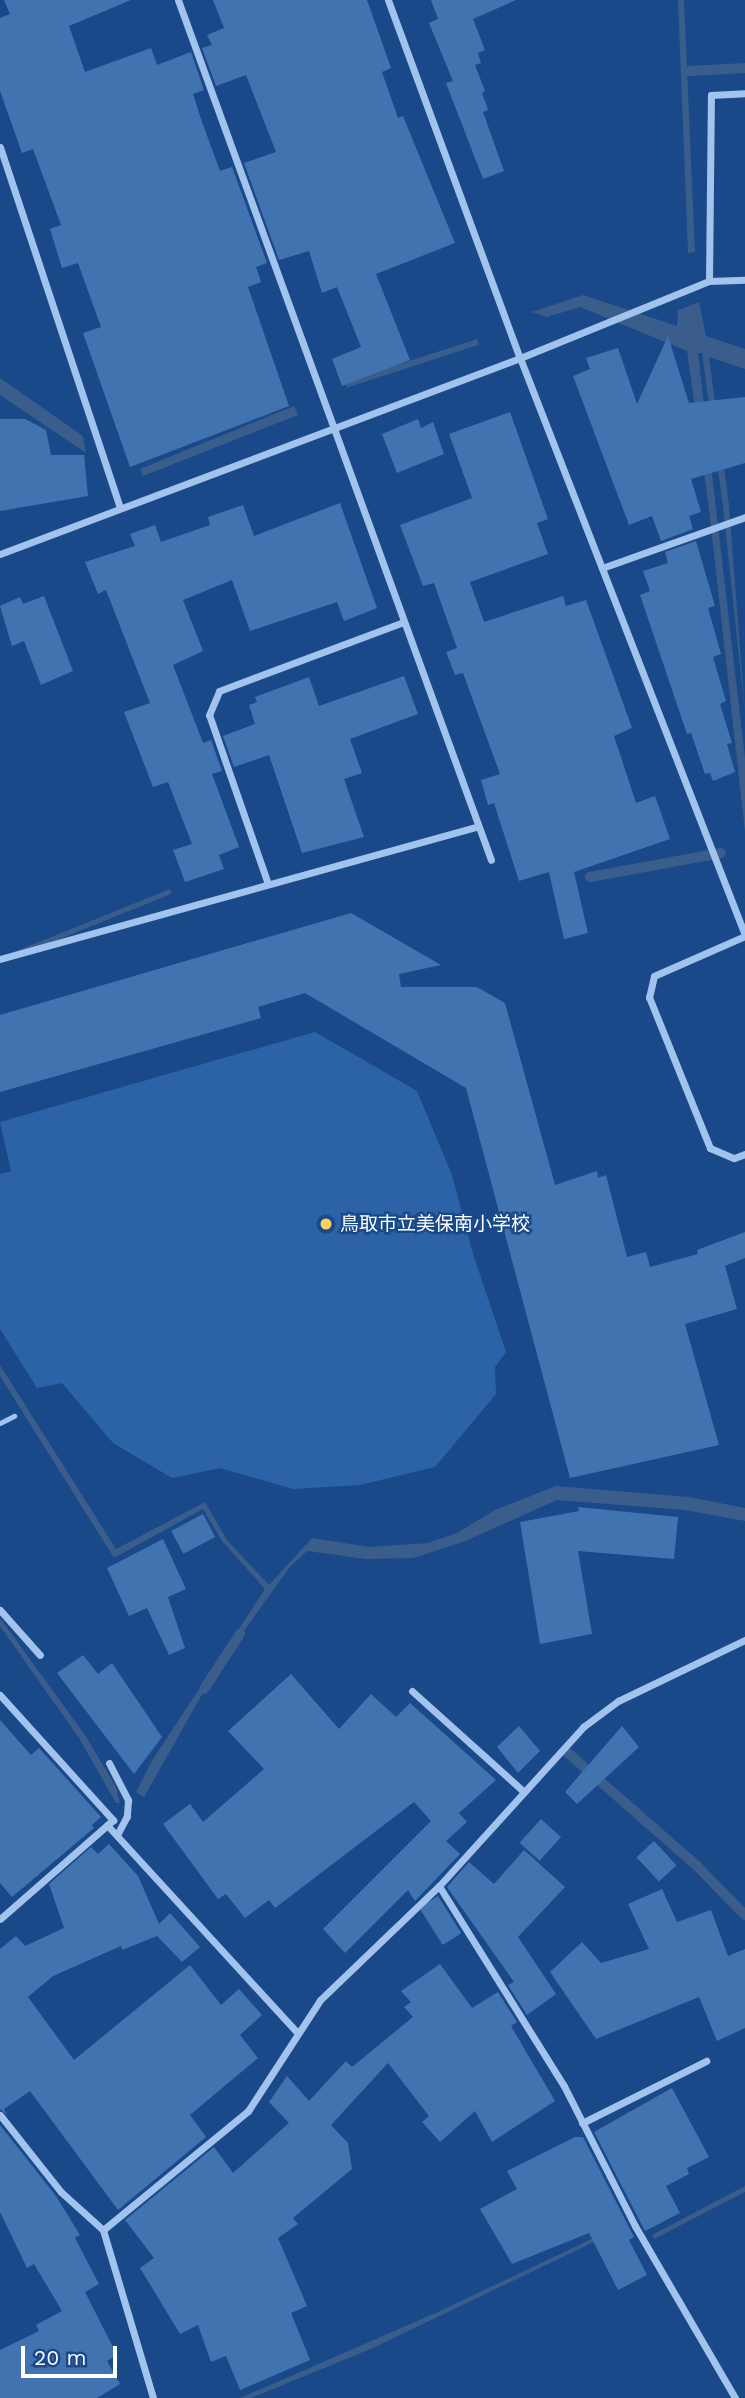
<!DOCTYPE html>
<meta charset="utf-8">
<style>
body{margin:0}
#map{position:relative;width:745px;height:2398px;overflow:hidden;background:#194988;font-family:"Work Sans","Noto Sans JP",sans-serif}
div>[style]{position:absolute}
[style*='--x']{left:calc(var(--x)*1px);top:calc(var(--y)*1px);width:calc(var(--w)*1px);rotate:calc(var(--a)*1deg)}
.green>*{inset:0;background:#2c63a6}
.water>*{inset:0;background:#3a5d8b;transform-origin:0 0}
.stream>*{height:10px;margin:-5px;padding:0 5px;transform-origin:5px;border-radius:5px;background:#3a5d8b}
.building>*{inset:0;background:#4273b1;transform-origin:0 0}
.service>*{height:5px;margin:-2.5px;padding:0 2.5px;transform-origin:2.5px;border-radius:2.5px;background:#a2c3ed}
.minor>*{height:7px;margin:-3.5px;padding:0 3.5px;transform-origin:3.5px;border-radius:3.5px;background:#a2c3ed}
.dots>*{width:19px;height:19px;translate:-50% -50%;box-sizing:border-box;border:4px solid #194988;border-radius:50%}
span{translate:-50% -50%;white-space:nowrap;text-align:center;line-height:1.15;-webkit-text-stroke:5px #194988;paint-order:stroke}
.poi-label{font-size:19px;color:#fff}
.left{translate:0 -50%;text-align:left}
.scale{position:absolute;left:21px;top:2346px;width:96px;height:32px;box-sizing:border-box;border:4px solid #fff;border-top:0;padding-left:9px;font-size:21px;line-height:24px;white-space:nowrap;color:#fff;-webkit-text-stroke:5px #194988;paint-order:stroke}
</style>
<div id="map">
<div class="green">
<i style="clip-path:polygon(315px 1032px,417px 1091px,452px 1175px,473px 1254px,506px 1352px,495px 1367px,496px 1394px,435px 1467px,360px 1485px,293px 1489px,220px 1468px,172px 1478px,113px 1443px,62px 1383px,37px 1388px,0 1329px,0 1174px,11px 1171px,0 1122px)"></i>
</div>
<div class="water">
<i style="clip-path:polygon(678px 0,684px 0,695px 252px,688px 253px)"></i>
<i style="clip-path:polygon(583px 295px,677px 326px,678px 310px,699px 302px,706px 336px,745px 349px,745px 369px,709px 357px,729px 505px,745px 714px,723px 506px,702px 353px,698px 353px,745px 758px,745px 832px,709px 509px,687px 351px,580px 307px,547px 317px,532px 312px)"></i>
<i style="left:477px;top:339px;width:6px;height:139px;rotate:72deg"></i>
<i style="clip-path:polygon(0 378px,83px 436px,86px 453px,0 395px)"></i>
<i style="clip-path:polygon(294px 406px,298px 415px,143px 476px,140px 469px)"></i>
<i style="left:170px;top:889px;width:5px;height:176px;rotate:68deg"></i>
<i style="clip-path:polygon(0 1365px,116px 1549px,205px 1502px,227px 1540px,269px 1585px,312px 1538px,370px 1547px,428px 1543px,457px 1533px,495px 1510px,556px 1486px,689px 1497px,745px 1508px,745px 1521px,684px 1510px,557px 1500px,463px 1542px,413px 1558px,366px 1559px,307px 1551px,290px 1567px,217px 1668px,144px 1797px,136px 1792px,153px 1759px,265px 1589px,222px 1541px,203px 1509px,114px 1558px,0 1376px)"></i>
<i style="clip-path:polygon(0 1618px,85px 1735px,116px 1787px,120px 1803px,116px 1803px,79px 1738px,0 1626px)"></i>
<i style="clip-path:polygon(745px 2186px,745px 2192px,654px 2239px,652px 2235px)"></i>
<i style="clip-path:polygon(623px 2224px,625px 2227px,373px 2348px,251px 2398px,240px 2398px,440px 2311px)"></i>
</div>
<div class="stream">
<i style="--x:689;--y:71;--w:56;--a:-3.1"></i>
<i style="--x:590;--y:877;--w:133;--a:-10.4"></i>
<i style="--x:204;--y:1689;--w:66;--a:-56.8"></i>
<i style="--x:568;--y:1753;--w:170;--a:41.2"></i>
<i style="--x:696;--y:1865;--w:70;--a:45.6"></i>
</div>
<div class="building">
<i style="clip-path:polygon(4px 0,131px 0,69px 26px,85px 72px,151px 48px,157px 65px,191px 52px,204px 90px,193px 94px,201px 119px,220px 171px,232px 167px,267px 263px,256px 267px,261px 282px,248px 287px,289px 406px,130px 467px,83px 333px,101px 327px,78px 263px,62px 268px,50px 229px,61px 225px,33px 149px,22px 153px,0 91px,0 18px,10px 14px)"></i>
<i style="clip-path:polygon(213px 0,367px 0,391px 68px,382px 72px,398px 118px,403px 116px,455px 243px,376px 274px,410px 360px,342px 386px,332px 359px,361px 347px,337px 287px,322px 293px,309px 251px,279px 260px,244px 163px,276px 152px,246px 75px,216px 86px,202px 48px,212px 45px,207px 35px,224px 28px)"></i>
<i style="clip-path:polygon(431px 0,516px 0,473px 19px,485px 50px,478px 53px,481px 63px,475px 65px,485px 91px,482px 93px,488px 110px,483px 112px,504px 171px,483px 179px,446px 83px,453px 81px,429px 23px,438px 19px)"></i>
<i style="clip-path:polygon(668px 336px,689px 403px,745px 397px,745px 463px,691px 479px,701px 512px,689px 516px,693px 529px,661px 541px,652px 516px,629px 525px,573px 376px,590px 369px,586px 358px,618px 348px,637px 404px)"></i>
<i style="clip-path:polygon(510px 412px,548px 519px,537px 523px,548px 554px,470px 582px,484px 622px,563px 596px,566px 606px,586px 600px,632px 728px,614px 736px,636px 803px,655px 796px,670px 839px,574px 872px,588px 933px,564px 939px,549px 872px,519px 881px,494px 803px,488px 805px,481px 780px,500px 774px,463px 673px,455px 675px,446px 652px,457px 648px,434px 583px,423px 586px,400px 525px,472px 498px,449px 434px)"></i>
<i style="clip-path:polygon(0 419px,25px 419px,46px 430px,51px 455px,84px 455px,88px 496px,0 511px)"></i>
<i style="clip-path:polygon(418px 419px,421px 428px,433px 422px,444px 454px,397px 473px,382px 434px)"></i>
<i style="clip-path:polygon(340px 503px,377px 608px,344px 621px,337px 602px,250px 631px,232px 580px,183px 600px,203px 651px,173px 665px,203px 743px,211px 740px,222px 771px,212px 774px,239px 847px,219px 855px,224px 869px,185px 882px,173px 850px,192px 844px,168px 782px,153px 787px,124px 712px,150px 703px,106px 590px,98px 594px,85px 562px,135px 546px,130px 534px,155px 525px,161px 542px,210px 525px,208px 517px,243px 505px,254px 536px)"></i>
<i style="clip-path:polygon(696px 541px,715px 606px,708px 608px,721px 654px,713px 657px,726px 701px,720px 704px,732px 743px,727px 744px,735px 772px,713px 781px,710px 773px,705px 774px,691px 733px,687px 734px,640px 595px,650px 591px,643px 571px,668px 563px,665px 552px)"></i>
<i style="clip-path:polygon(44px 596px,73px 671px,41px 685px,24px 641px,12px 646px,0 606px,20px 597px,23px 604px)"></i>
<i style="clip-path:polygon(404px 676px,418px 714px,350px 739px,362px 773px,344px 779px,364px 837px,302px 853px,269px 755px,234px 767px,223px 736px,255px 724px,249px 705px,257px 702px,255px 697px,309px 677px,319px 706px)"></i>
<i style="clip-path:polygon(351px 913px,441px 965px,399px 974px,401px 987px,477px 987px,505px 1003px,555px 1185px,597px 1171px,598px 1178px,606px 1175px,627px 1257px,646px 1252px,650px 1267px,698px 1254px,697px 1250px,745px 1232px,745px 1258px,725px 1266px,737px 1309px,685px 1324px,719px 1445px,570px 1478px,466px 1088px,305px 993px,258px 1007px,261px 1018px,0 1092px,0 1015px)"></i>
<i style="clip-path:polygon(578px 1507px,678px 1517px,674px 1559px,578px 1551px,592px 1634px,540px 1644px,520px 1522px,579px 1511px)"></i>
<i style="left:203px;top:1514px;width:26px;height:36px;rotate:62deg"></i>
<i style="clip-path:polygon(163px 1539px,186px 1589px,168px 1597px,185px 1648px,169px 1655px,147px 1608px,129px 1616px,107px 1568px)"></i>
<i style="clip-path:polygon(83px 1655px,98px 1674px,112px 1663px,162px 1737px,134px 1774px,57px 1673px)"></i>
<i style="clip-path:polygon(291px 1674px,339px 1729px,371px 1694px,396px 1717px,410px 1703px,496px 1780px,459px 1813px,467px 1822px,446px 1841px,460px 1854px,415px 1901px,408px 1890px,345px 1953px,323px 1929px,431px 1821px,414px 1802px,275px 1908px,269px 1900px,245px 1918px,226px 1894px,218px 1899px,163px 1824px,190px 1804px,203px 1822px,264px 1769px,228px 1731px)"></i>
<i style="clip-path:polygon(0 1720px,31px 1755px,39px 1748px,101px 1817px,92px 1825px,94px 1828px,12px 1897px,0 1883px)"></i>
<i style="clip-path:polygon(519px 1726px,540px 1751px,518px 1773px,497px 1747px)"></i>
<i style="clip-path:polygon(622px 1726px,639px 1747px,577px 1804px,565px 1792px)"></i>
<i style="left:541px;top:1819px;width:27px;height:32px;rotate:42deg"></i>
<i style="left:654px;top:1841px;width:33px;height:24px;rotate:47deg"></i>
<i style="clip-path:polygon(109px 1844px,138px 1876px,159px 1924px,170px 1913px,200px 1947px,182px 1962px,157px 1936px,122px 1950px,121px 1946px,53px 1976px,28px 1997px,74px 2060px,190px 1965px,221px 2005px,239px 1989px,262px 2015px,240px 2035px,258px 2058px,190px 2115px,206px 2137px,118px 2210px,30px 2091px,4px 2109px,7px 2115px,0 2109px,0 1949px,16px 1936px,25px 1946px,64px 1928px,49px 1884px,91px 1847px,98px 1854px)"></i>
<i style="clip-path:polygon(524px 1850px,565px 1887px,518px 1937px,556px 1994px,527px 2015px,508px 1985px,514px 1982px,447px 1887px,469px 1862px,494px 1884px)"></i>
<i style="clip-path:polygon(662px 1889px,677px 1922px,711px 1910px,728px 1956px,745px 1949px,745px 2028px,717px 2041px,699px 1997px,596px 2039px,550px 1972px,582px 1942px,601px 1963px,649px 1949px,628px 1904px)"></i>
<i style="left:438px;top:1896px;width:44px;height:22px;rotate:58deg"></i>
<i style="clip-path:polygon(440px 1964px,472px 2008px,498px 1992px,517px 2022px,511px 2026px,555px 2101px,492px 2142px,475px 2111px,440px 2142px,422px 2122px,429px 2116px,388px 2063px,331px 2125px,348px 2143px,352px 2169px,293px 2218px,298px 2224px,278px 2238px,307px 2306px,291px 2313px,310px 2360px,240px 2390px,226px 2356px,211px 2362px,198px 2325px,180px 2334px,140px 2268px,154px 2258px,125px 2220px,214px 2147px,233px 2173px,289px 2123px,269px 2102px,287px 2076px,309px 2101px,346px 2061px,352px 2067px,413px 2017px,404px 2007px,411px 2002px,401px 1991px)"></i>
<i style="clip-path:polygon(672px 2088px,709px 2157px,687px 2168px,689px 2174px,666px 2186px,680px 2213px,645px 2231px,594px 2132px)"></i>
<i style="clip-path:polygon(0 2125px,56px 2196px,80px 2235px,75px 2238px,99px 2284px,85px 2292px,117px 2355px,107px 2361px,120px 2384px,97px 2398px,0 2398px,0 2350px,39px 2331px,36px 2325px,62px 2311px,34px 2264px,27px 2268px,0 2212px)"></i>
<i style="clip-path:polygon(575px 2137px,583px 2137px,634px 2237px,629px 2240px,647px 2275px,618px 2290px,589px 2233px,512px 2264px,480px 2209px,517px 2189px,507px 2171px)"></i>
</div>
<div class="service">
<i style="--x:0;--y:1423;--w:16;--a:-27"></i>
</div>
<div class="minor">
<i style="--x:178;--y:0;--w:915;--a:70"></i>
<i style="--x:388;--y:0;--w:382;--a:69.8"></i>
<i style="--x:520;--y:358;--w:619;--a:68.7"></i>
<i style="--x:0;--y:147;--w:379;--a:71.6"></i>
<i style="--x:709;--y:281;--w:186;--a:-89.4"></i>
<i style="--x:711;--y:95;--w:34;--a:-3"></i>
<i style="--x:0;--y:554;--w:556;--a:-20.65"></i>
<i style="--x:520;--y:358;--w:204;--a:-22.2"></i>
<i style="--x:709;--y:281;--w:36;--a:-2"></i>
<i style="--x:602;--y:568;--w:152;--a:-19.6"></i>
<i style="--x:268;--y:884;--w:179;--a:-109.2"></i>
<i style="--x:209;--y:715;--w:26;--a:-67"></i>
<i style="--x:219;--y:691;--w:197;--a:-20.5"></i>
<i style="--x:745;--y:936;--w:99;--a:156.3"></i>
<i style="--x:654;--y:976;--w:22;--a:103"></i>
<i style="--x:649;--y:997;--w:163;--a:68"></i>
<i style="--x:710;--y:1148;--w:26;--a:23"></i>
<i style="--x:734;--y:1158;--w:12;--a:-20"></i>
<i style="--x:0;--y:959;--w:496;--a:-15.5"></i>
<i style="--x:0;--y:1610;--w:60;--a:48.4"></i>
<i style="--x:412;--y:1691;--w:148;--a:42"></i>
<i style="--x:0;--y:1695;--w:169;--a:47.9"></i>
<i style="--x:113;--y:1820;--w:150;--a:138.8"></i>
<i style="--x:109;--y:1763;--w:42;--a:62.8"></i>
<i style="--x:128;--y:1800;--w:16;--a:94"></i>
<i style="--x:127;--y:1816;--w:21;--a:118"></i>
<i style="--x:107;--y:1825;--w:281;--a:47.5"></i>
<i style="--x:439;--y:1886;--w:236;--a:58"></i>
<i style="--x:564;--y:2086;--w:157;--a:63.1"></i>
<i style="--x:635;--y:2226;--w:199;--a:59.8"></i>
<i style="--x:0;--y:2115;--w:98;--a:51.6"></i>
<i style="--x:61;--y:2192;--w:57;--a:42.1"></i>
<i style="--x:103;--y:2230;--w:175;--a:73.4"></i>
<i style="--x:582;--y:2123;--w:139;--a:-26.6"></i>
<i style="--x:103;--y:2230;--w:188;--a:-39.4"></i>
<i style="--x:248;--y:2111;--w:132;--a:-57"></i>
<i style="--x:320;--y:2000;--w:165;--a:-43.8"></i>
<i style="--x:439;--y:1886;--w:215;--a:-47.8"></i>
<i style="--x:583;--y:1727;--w:44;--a:-36.6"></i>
<i style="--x:618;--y:1701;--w:141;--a:-25.7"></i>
</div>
<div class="dots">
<i style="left:326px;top:1224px;background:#ffd15d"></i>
</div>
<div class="poi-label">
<span class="left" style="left:340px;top:1224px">鳥取市立美保南小学校</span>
</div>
<div class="scale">20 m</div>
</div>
